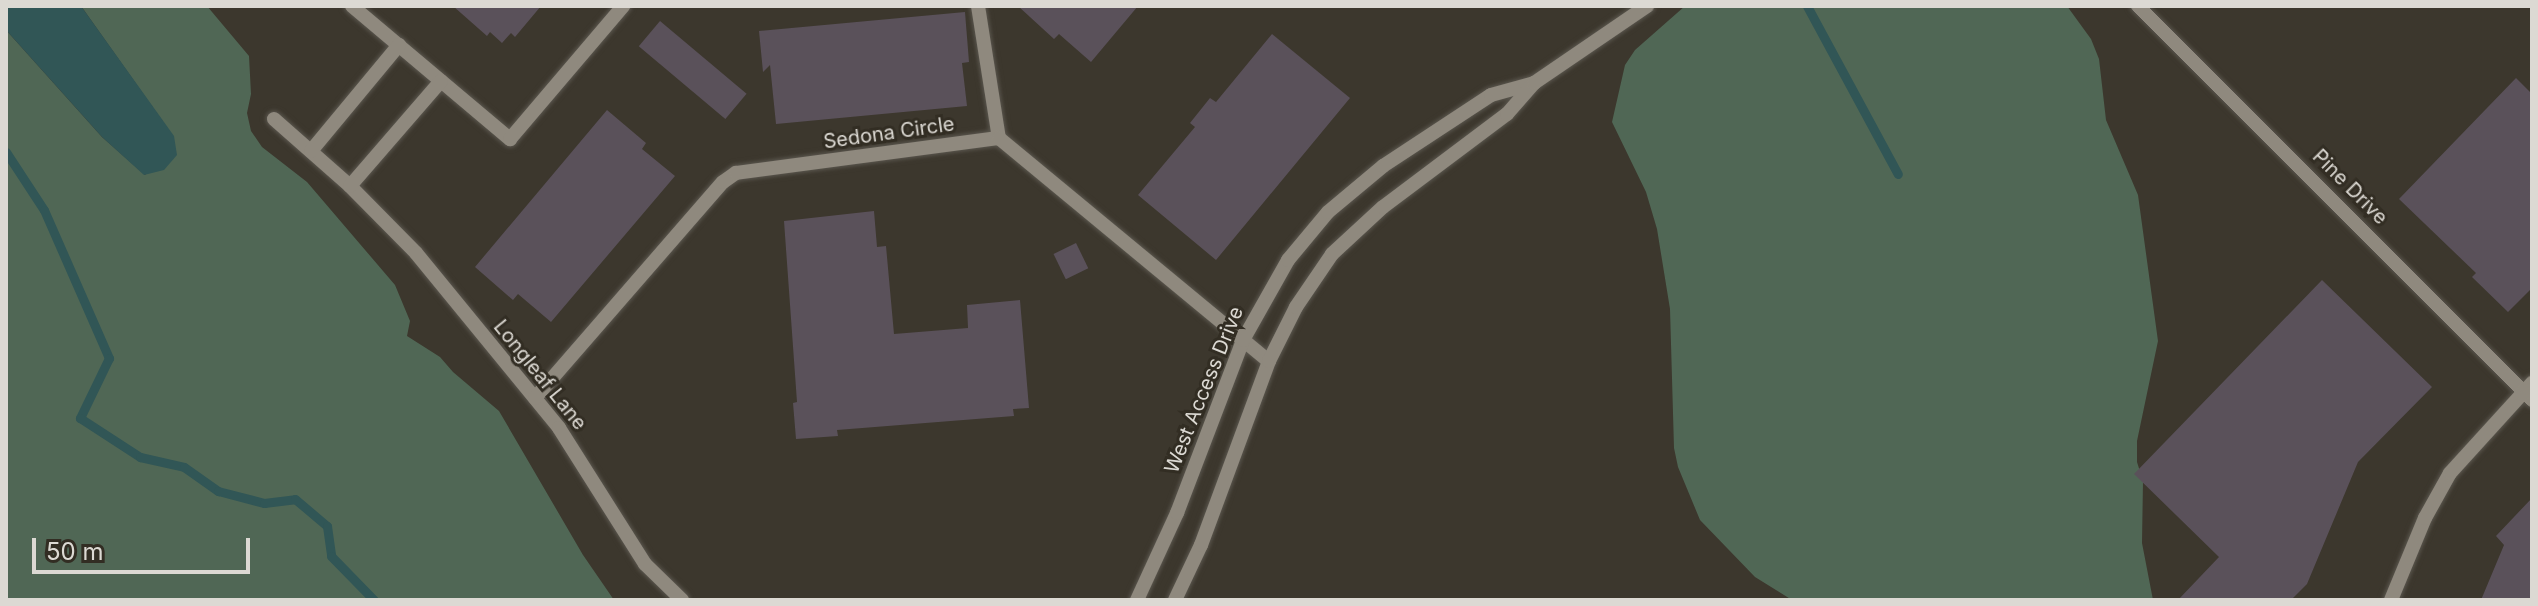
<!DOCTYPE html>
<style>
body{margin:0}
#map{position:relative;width:2538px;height:606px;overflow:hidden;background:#3c372d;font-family:Inter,sans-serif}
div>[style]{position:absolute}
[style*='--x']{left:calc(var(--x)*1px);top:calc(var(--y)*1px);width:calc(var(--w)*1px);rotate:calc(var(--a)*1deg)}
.green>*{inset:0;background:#506755}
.water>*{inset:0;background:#315656}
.stream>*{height:9px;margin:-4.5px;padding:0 4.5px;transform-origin:4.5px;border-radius:4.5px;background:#315656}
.building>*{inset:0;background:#5a515a;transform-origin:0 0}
.roads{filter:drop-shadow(0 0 2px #5a564e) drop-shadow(0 0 2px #5a564e)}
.minor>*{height:14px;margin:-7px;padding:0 7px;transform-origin:7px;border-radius:7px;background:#8f897e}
span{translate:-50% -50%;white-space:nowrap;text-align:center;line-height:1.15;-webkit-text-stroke:6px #322d23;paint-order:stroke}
.street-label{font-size:20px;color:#dcd9d3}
.frame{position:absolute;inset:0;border:8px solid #dcd9d3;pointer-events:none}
.scale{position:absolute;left:32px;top:538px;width:218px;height:36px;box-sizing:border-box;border:4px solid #dcd9d3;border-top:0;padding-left:10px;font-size:24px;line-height:28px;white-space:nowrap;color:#dcd9d3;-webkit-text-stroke:6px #322d23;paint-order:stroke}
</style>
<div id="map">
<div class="green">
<i style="clip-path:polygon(81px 6px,207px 6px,249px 56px,251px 94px,247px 113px,251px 131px,262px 147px,307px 182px,395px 285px,410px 321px,407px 336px,440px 357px,453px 372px,499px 411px,583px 555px,614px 600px,6px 600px,6px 30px,102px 137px,145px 175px,173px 136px)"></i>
<i style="clip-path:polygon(1685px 6px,2067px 6px,2091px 39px,2099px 59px,2106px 120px,2138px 195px,2158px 341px,2137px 441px,2137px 462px,2143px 481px,2142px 543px,2153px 600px,1792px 600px,1755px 577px,1700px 520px,1678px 467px,1674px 448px,1670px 309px,1657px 229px,1646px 192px,1612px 122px,1625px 65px,1635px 50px)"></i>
</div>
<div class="water">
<i style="clip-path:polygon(6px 6px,81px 6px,174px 136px,177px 155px,164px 170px,144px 175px,102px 137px,6px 30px)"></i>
</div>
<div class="stream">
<i style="--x:1807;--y:6;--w:191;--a:61.6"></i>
<i style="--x:6;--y:152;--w:69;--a:56.8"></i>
<i style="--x:44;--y:210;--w:162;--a:66.3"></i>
<i style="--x:109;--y:358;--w:67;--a:115.8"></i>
<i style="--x:80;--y:418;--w:72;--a:33"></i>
<i style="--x:140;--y:457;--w:45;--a:12.8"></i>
<i style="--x:184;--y:467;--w:42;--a:35.2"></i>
<i style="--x:218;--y:491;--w:48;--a:14.6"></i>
<i style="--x:264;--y:503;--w:31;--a:-7"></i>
<i style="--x:295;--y:499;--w:42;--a:40.2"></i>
<i style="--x:327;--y:526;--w:30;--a:82"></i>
<i style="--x:331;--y:556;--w:62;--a:45.7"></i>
</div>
<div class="building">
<i style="clip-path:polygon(453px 6px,541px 6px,515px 37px,511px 33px,502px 43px,490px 32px,487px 36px)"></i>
<i style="clip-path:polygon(1018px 6px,1138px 6px,1091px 62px,1059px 34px,1054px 39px)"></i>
<i style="clip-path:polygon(965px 12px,969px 62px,962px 63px,967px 106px,776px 124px,770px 65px,763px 72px,759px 31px)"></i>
<i style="left:660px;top:21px;width:113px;height:33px;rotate:40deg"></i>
<i style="clip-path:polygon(1272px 34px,1350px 98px,1216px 260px,1138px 195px,1195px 127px,1190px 123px,1210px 98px,1216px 102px)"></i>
<i style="clip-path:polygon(2516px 78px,2532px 94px,2532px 288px,2508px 312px,2472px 277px,2476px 273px,2399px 199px)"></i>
<i style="clip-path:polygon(607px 110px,646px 143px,642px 149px,675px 176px,551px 322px,518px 294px,513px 300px,475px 267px)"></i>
<i style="clip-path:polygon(874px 211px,877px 247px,886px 246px,894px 334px,968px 328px,967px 305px,1020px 300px,1029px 408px,1013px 409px,1014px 416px,837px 430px,838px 436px,796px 439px,793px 403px,797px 402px,784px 221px)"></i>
<i style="left:1076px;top:243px;width:28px;height:25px;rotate:64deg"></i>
<i style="clip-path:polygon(2322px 280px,2432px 387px,2358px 462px,2307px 584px,2291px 600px,2178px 600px,2219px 557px,2134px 474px)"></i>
<i style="clip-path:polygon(2532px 498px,2532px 600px,2481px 600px,2504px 545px,2496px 536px)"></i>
</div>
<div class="roads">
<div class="minor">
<i style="--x:352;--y:6;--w:207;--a:40.1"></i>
<i style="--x:510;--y:139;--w:175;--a:-49.6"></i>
<i style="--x:978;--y:6;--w:134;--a:81"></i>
<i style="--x:2138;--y:6;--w:557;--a:45"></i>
<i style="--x:274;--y:119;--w:101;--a:41.4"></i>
<i style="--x:350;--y:186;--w:94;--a:45.4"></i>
<i style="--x:416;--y:253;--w:226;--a:50.7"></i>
<i style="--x:559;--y:428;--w:161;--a:57.7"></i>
<i style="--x:645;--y:564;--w:52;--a:44.2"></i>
<i style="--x:311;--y:151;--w:138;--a:-50.3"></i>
<i style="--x:350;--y:186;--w:139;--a:-49.1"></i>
<i style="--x:535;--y:398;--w:286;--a:-49"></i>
<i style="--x:723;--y:182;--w:16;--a:-35"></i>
<i style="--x:736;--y:173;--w:265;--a:-7.6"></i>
<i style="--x:999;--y:138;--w:350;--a:39.6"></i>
<i style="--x:1137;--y:600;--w:96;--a:-65.3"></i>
<i style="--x:1177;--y:513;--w:185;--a:-69.1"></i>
<i style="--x:1243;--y:340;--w:92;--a:-60.6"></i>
<i style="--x:1288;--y:260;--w:62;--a:-50.2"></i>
<i style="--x:1328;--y:212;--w:72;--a:-39.9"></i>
<i style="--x:1383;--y:166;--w:129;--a:-33.3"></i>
<i style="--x:1491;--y:95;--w:45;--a:-15.6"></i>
<i style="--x:1175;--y:600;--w:61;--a:-64.7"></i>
<i style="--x:1201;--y:545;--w:196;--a:-69.7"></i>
<i style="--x:1269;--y:361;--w:60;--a:-63.4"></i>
<i style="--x:1296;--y:307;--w:64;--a:-55.8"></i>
<i style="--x:1332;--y:254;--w:69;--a:-42.7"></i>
<i style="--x:1383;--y:207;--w:155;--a:-36.9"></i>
<i style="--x:1507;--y:114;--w:41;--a:-48.9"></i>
<i style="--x:1534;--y:83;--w:137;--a:-34.3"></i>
<i style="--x:2391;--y:600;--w:89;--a:-67.5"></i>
<i style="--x:2425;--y:518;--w:51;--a:-60.9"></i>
<i style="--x:2450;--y:473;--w:122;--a:-47.7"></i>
</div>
</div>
<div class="street-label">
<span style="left:889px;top:133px;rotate:-8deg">Sedona Circle</span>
<span style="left:2350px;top:187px;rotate:45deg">Pine Drive</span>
<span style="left:540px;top:375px;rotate:51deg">Longleaf Lane</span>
<span style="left:1204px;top:390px;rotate:-68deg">West Access Drive</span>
</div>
<div class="frame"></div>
<div class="scale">50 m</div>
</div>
